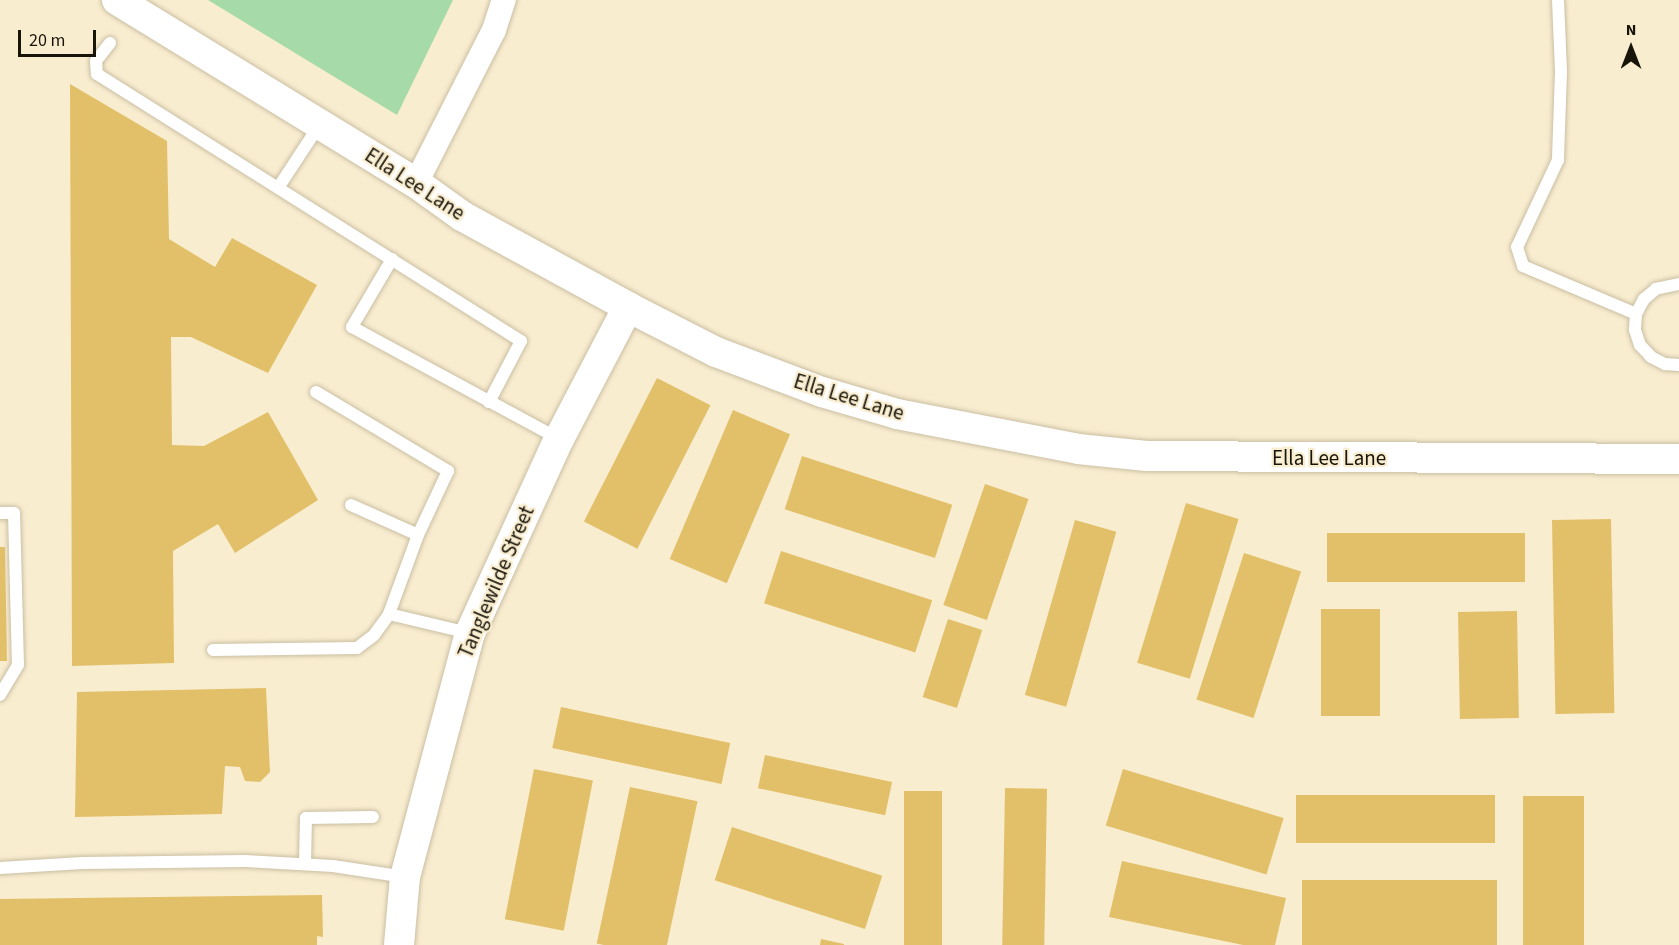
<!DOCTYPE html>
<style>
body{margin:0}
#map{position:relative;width:1679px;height:945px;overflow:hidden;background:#f9edd0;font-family:"Source Sans 3",sans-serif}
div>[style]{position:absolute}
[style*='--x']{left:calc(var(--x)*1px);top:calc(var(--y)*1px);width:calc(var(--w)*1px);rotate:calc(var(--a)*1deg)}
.green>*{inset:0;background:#a6dba9}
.building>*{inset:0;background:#e2c069;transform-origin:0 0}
.roads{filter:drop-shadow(0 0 2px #cabfa3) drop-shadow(0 0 2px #cabfa3)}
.service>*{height:12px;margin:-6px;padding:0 6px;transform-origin:6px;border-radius:6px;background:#fff}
.minor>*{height:24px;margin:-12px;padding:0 12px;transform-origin:12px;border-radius:12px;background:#fff}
.tertiary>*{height:30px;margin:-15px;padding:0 15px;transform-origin:15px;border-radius:15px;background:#fff}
span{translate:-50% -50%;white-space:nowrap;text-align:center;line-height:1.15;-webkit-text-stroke:4.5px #f9edd0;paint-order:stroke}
.street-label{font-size:21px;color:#18140a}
.north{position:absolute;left:1601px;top:18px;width:60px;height:60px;-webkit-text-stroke:4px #f9edd0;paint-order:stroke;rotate:0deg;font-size:16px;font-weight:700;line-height:24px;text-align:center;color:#18140a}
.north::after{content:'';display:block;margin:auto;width:21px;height:27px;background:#18140a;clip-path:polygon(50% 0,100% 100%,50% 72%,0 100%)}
.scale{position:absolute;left:18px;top:30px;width:78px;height:27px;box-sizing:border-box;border:3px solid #18140a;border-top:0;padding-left:8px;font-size:18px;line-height:21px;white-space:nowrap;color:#18140a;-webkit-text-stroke:4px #f9edd0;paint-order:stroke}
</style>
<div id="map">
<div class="green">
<i style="clip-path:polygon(208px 0,453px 0,397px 115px)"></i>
</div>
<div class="building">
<i style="clip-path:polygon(70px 84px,167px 141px,169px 239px,215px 267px,232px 238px,317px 285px,268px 373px,191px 337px,171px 337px,172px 445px,204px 446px,268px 412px,318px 500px,235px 553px,218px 524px,173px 551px,174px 663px,72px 666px)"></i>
<i style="left:657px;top:378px;width:60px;height:161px;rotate:27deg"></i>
<i style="left:733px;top:410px;width:62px;height:162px;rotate:23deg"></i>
<i style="left:802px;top:456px;width:158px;height:56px;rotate:18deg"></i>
<i style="left:985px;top:484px;width:46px;height:128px;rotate:19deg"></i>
<i style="left:1186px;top:503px;width:55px;height:167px;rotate:17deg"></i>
<i style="left:1611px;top:519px;width:194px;height:59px;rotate:89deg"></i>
<i style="left:1075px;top:520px;width:43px;height:182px;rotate:16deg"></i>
<i style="left:1327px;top:533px;width:198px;height:49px"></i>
<i style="clip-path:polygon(0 547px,5px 547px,7px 661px,0 661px)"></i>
<i style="left:781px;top:551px;width:159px;height:55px;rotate:18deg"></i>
<i style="left:1244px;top:553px;width:60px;height:154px;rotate:18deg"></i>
<i style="left:1380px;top:609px;width:107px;height:59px;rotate:90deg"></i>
<i style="left:1517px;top:611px;width:107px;height:59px;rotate:89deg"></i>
<i style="left:948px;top:619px;width:36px;height:82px;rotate:18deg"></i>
<i style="clip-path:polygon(266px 688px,270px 772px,260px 782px,245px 781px,240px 767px,225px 766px,222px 814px,75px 817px,77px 692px)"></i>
<i style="left:561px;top:707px;width:173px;height:42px;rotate:12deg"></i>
<i style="left:765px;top:755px;width:130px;height:34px;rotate:12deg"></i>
<i style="left:534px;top:769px;width:60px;height:153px;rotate:11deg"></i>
<i style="left:1123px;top:769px;width:168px;height:59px;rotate:17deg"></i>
<i style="left:630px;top:787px;width:69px;height:160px;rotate:12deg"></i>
<i style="left:1005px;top:788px;width:42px;height:157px;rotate:1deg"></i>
<i style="left:904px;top:791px;width:38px;height:154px"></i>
<i style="left:1296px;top:795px;width:199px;height:48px"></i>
<i style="left:1523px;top:796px;width:61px;height:149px"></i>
<i style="left:732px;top:827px;width:158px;height:56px;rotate:18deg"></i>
<i style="clip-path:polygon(1122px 861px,1286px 898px,1275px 945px,1243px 945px,1109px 917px)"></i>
<i style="left:1302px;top:880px;width:195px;height:65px"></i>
<i style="clip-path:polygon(322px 895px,323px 937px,317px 936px,317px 945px,0 945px,0 899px)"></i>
<i style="clip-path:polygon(821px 939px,844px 944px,844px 945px,820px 945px)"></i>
</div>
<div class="roads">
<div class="service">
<i style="--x:1558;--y:0;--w:72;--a:87.6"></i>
<i style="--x:1561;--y:72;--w:88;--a:92"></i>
<i style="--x:1558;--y:160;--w:96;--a:115.2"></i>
<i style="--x:1517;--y:247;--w:20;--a:72"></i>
<i style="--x:1523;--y:266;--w:123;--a:23"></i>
<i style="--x:110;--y:43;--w:23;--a:128"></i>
<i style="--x:96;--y:61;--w:13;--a:86"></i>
<i style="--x:97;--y:74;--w:501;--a:32.2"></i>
<i style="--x:521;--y:341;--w:69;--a:117.7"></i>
<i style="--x:278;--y:188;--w:77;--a:-56.7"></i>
<i style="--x:392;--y:259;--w:79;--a:120.5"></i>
<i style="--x:352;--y:327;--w:235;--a:28.4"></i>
<i style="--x:1679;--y:284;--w:24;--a:168"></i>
<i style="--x:1656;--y:289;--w:16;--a:140"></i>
<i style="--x:1644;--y:299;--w:17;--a:118"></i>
<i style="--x:1636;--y:314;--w:16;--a:94"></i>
<i style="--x:1635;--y:330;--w:16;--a:72"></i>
<i style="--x:1640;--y:345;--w:16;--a:47"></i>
<i style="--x:1651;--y:357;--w:16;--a:27"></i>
<i style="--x:1665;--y:364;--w:14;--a:4"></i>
<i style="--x:316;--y:392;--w:154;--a:30.9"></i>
<i style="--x:448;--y:471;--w:71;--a:115.1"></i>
<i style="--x:418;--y:535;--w:84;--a:110.2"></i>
<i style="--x:389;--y:614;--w:82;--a:13.4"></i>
<i style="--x:351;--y:505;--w:73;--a:24.1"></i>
<i style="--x:0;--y:513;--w:14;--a:0"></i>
<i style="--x:14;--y:513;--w:152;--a:88.5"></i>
<i style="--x:18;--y:665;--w:35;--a:121"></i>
<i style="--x:213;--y:650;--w:144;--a:-0.8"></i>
<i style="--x:357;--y:648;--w:21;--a:-37"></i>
<i style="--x:374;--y:635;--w:26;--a:-54"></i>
<i style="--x:305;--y:864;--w:46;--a:-88.8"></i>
<i style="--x:306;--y:818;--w:67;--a:-0.9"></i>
<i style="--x:0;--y:868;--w:82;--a:-3.5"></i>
<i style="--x:82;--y:863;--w:163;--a:-0.7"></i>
<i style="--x:245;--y:861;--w:88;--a:3.3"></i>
<i style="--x:333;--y:866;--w:73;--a:8.7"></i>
</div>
<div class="minor">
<i style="--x:416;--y:183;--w:172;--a:-63"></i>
<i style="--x:494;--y:30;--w:32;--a:-72"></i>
</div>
<div class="tertiary">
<i style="--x:117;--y:0;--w:351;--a:31.5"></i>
<i style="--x:416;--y:183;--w:57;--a:35.7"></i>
<i style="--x:462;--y:216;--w:189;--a:28.7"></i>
<i style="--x:628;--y:307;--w:99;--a:27.1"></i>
<i style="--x:716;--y:352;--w:113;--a:20.7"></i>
<i style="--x:822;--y:392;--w:78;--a:16.3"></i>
<i style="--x:897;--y:414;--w:184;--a:10.9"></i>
<i style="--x:1078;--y:449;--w:69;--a:5.8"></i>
<i style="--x:1147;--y:456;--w:532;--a:0.32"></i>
<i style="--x:399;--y:945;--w:68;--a:-85"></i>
<i style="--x:405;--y:877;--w:253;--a:-75.1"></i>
<i style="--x:470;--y:633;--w:213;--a:-65.4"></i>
<i style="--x:559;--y:439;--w:149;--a:-62.4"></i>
</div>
</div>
<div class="street-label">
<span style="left:415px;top:184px;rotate:33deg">Ella Lee Lane</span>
<span style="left:849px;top:397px;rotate:17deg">Ella Lee Lane</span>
<span style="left:1329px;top:458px">Ella Lee Lane</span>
<span style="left:496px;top:582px;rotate:-67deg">Tanglewilde Street</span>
</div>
<div class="north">N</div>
<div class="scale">20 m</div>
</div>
